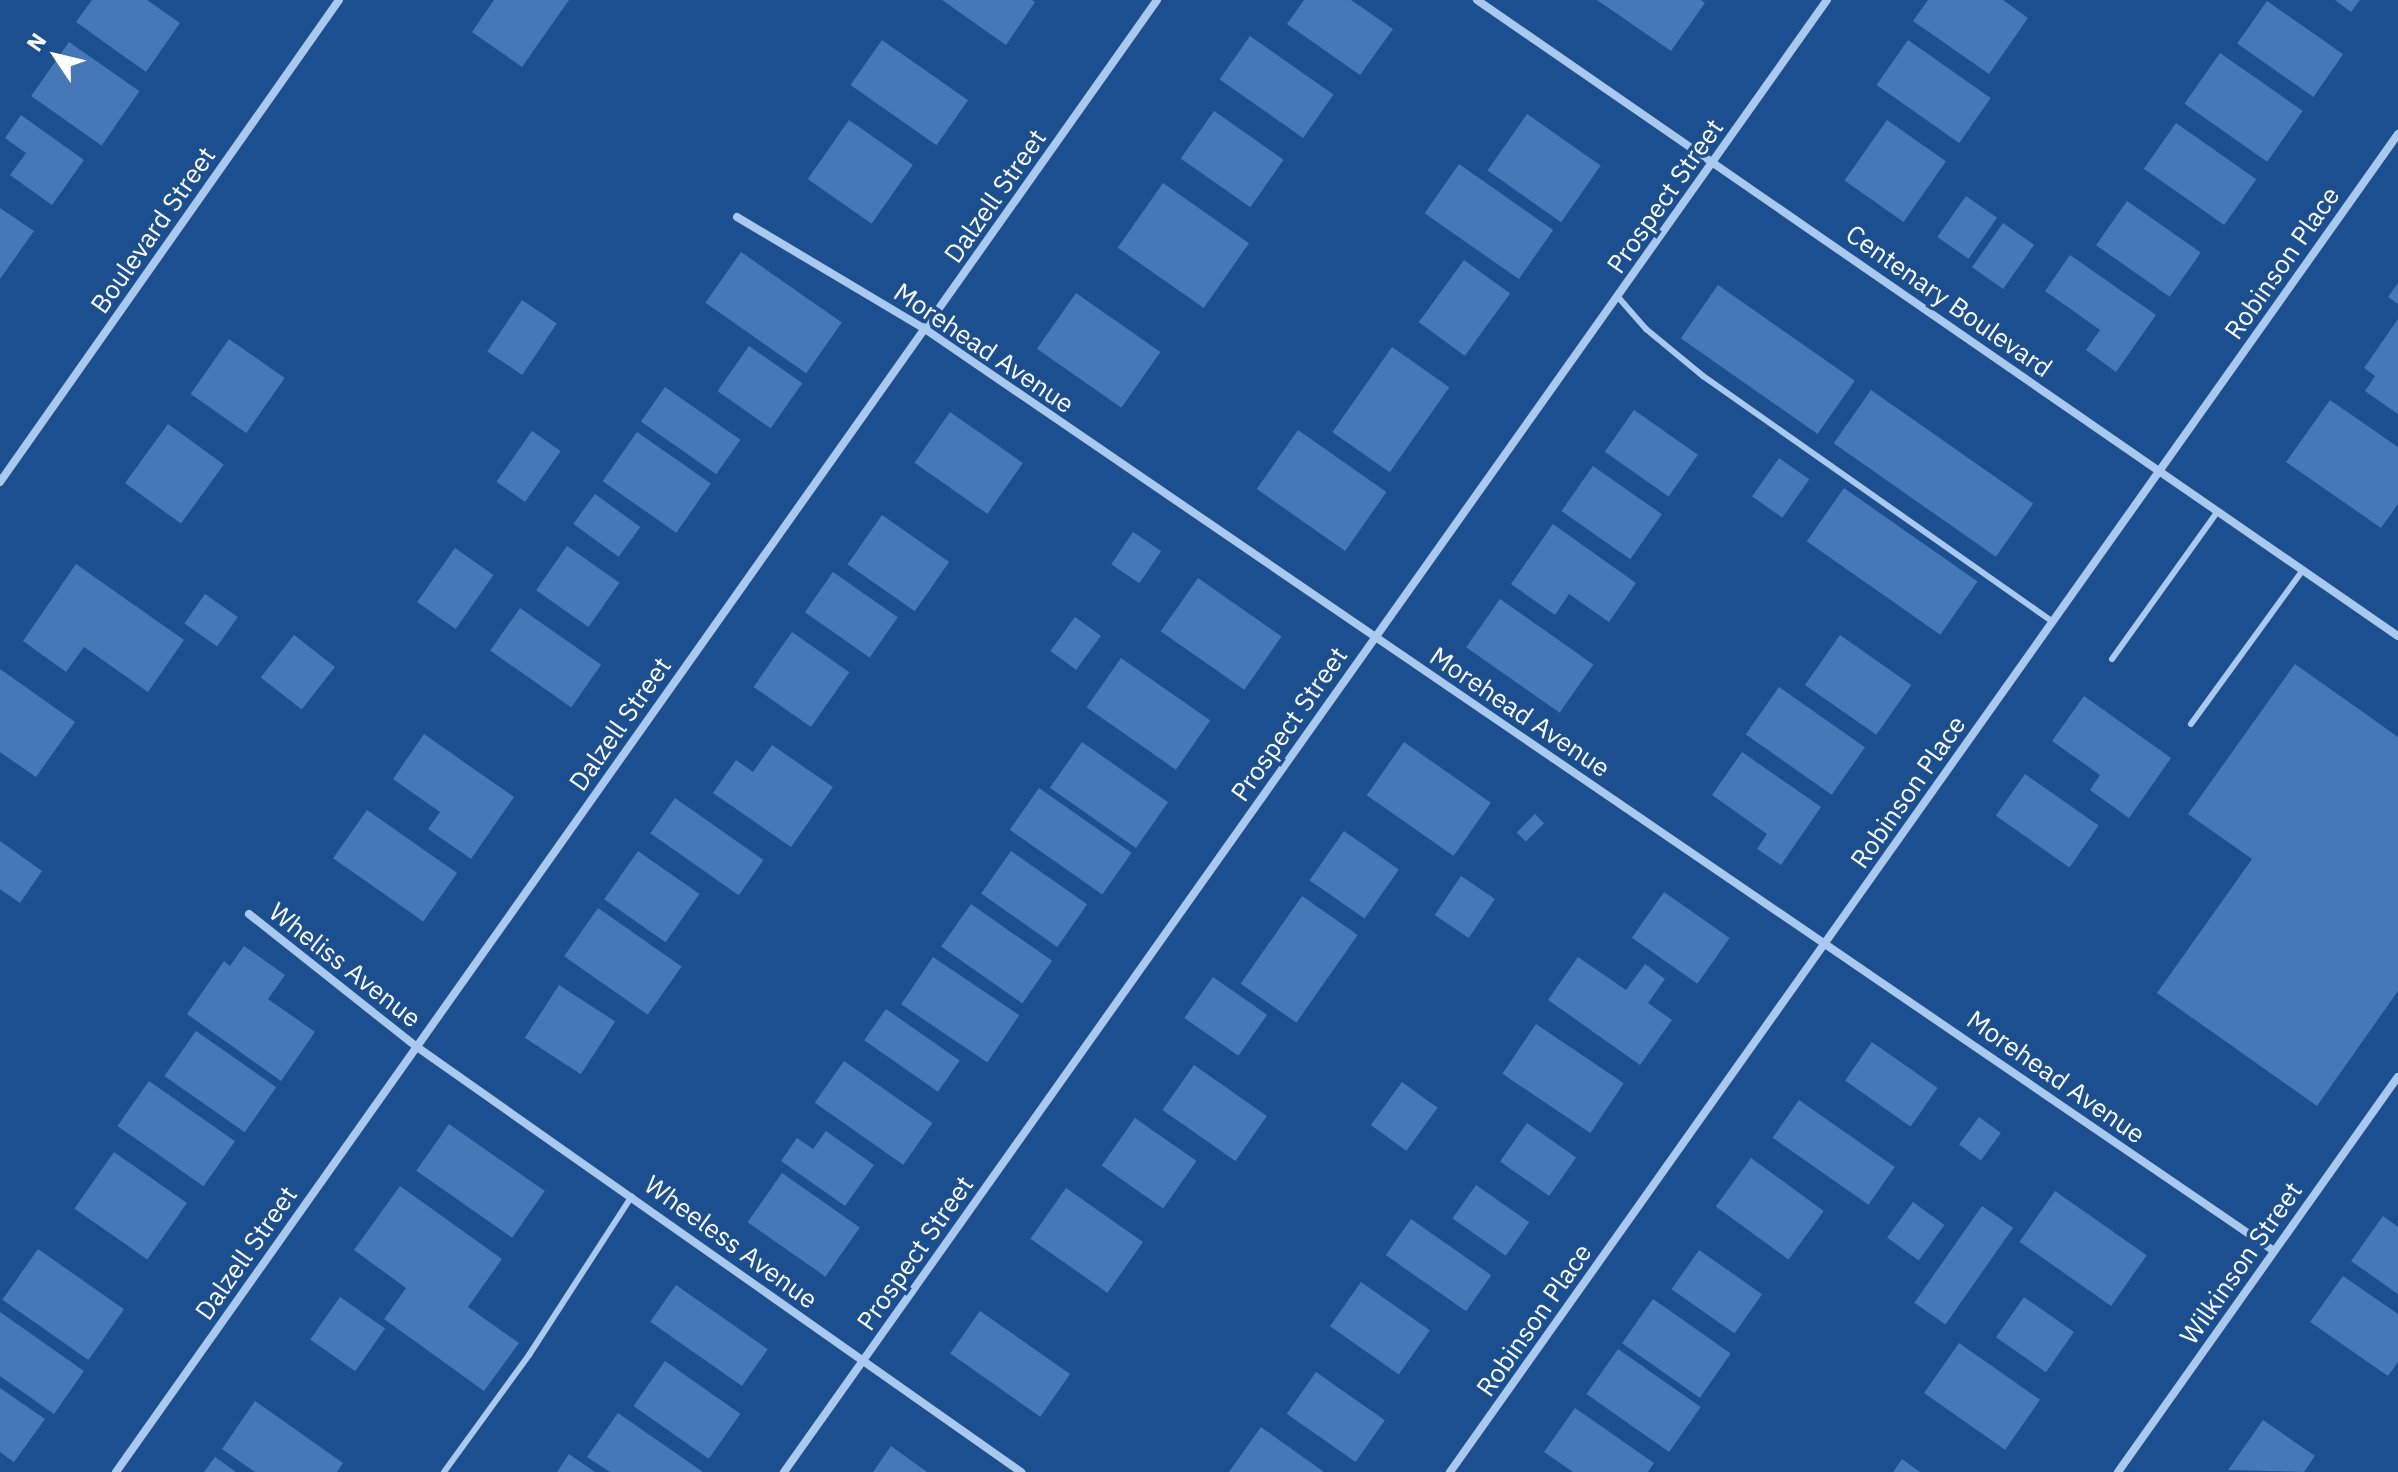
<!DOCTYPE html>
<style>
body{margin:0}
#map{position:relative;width:2398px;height:1472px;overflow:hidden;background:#1b4f8f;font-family:"IBM Plex Sans",sans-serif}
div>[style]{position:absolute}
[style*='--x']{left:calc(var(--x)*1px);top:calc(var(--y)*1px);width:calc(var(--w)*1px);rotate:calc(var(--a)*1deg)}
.building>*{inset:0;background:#4478b7;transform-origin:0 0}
.lane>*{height:6px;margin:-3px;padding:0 3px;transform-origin:3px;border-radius:3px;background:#a9c9ee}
.street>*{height:8px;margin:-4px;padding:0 4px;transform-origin:4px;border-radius:4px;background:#a9c9ee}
span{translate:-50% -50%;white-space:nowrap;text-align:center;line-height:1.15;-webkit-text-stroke:7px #1b4f8f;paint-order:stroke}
.street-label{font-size:26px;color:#fff}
.north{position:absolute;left:16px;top:16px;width:80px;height:80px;-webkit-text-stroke:6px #1b4f8f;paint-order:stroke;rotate:305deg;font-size:22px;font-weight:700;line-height:32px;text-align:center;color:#fff}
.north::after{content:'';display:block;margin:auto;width:28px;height:36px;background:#fff;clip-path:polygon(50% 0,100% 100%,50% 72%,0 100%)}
</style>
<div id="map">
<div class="building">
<i style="clip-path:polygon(92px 0,147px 0,180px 23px,146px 72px,76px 22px)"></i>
<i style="clip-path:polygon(494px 0,569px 0,522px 67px,472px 32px)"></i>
<i style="clip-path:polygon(942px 0,1032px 0,1035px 2px,1006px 45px)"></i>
<i style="clip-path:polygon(1304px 0,1351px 0,1393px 29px,1360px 75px,1287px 24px)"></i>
<i style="clip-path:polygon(1597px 0,1701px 0,1705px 3px,1671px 51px)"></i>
<i style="clip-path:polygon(1928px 0,2003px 0,2028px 18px,1989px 74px,1913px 21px)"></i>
<i style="clip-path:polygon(2335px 0,2360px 0,2351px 12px)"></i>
<i style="left:2267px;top:1px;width:93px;height:52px;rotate:35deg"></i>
<i style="left:1250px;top:36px;width:102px;height:53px;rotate:35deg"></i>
<i style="left:882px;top:40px;width:105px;height:55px;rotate:35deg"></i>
<i style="left:1908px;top:40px;width:101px;height:55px;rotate:35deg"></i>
<i style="left:69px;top:42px;width:86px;height:66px;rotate:35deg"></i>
<i style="left:2220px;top:53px;width:101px;height:62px;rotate:35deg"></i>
<i style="left:1214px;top:111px;width:85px;height:58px;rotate:35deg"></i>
<i style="left:1527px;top:114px;width:90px;height:69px;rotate:35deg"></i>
<i style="clip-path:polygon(21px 115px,84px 160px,52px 205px,10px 175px,26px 153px,5px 138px)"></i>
<i style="left:849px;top:120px;width:78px;height:72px;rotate:35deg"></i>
<i style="left:1887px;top:120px;width:72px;height:74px;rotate:35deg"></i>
<i style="left:2176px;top:123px;width:98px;height:56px;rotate:35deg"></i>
<i style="left:1459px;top:164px;width:115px;height:60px;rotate:35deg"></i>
<i style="left:1163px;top:183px;width:105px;height:79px;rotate:35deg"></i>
<i style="left:1966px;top:196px;width:38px;height:50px;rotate:35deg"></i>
<i style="left:2127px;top:201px;width:90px;height:54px;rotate:35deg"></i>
<i style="clip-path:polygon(0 208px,34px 231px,0 279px)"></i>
<i style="left:2003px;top:223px;width:38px;height:54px;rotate:35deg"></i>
<i style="left:741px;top:252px;width:123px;height:62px;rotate:35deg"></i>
<i style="clip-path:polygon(2070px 255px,2156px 315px,2116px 372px,2086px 350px,2100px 330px,2045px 291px)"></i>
<i style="left:1464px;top:260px;width:57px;height:77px;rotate:36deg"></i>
<i style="clip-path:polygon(2398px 283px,2398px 304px,2388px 297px)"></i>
<i style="left:1718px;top:285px;width:167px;height:65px;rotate:35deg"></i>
<i style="left:1076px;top:293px;width:103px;height:68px;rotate:35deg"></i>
<i style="left:522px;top:300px;width:42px;height:62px;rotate:34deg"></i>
<i style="clip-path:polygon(2398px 319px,2398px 414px,2365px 391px,2375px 376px,2364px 368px)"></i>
<i style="left:229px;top:339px;width:68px;height:67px;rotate:35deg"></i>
<i style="left:749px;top:346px;width:65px;height:55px;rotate:35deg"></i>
<i style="left:1392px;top:347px;width:70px;height:104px;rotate:35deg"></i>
<i style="left:665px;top:387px;width:92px;height:42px;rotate:35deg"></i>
<i style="left:1871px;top:390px;width:198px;height:65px;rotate:35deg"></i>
<i style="clip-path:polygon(2330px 400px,2398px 447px,2398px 504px,2381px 528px,2286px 462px)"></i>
<i style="left:1634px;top:410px;width:78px;height:51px;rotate:35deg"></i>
<i style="left:950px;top:412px;width:89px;height:62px;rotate:35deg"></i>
<i style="left:168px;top:424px;width:69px;height:73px;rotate:36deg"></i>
<i style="left:1298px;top:430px;width:108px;height:72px;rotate:35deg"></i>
<i style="left:532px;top:431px;width:35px;height:62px;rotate:35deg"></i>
<i style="left:637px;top:432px;width:90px;height:60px;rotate:35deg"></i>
<i style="left:1779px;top:458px;width:37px;height:47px;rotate:35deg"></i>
<i style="left:1593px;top:466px;width:84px;height:55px;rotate:35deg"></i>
<i style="left:1844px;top:488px;width:163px;height:65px;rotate:35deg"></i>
<i style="left:595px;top:494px;width:56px;height:37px;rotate:36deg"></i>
<i style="left:882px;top:515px;width:82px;height:60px;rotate:35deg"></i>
<i style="clip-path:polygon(1553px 524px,1636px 583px,1609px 622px,1569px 594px,1555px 615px,1511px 584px)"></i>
<i style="left:1133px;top:532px;width:34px;height:39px;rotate:34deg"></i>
<i style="left:567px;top:546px;width:64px;height:54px;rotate:35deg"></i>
<i style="left:455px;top:548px;width:47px;height:66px;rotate:35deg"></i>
<i style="clip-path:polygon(76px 564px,184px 640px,148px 692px,84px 647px,66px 672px,23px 641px)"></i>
<i style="left:833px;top:572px;width:79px;height:49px;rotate:35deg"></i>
<i style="left:1198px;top:578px;width:102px;height:65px;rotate:35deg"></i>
<i style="left:205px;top:594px;width:40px;height:36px;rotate:35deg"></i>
<i style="left:1500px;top:599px;width:114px;height:59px;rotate:35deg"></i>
<i style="left:520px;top:608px;width:99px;height:52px;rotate:35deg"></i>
<i style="left:1075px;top:617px;width:32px;height:42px;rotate:36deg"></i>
<i style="left:792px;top:632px;width:70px;height:67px;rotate:35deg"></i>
<i style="left:294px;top:635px;width:52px;height:54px;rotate:38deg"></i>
<i style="left:1840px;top:635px;width:87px;height:61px;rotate:35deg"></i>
<i style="left:1121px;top:658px;width:109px;height:60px;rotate:35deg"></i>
<i style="clip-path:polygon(2295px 664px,2398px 737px,2398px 991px,2317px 1106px,2157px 993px,2252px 859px,2188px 814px)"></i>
<i style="clip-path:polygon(0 669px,75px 722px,36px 777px,0 752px)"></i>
<i style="left:1779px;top:687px;width:105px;height:58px;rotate:35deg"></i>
<i style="clip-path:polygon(2084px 696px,2171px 758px,2129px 818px,2090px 790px,2100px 775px,2052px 741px)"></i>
<i style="clip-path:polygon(424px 734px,514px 797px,471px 859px,428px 829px,440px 812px,393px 779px)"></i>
<i style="left:1082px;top:742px;width:105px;height:56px;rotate:35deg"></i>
<i style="left:1404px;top:742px;width:106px;height:65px;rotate:35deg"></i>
<i style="clip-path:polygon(772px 745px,833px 787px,791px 847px,713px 793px,736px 760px,753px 772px)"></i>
<i style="clip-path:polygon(1742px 752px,1821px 807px,1781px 865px,1757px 849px,1767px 834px,1712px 795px)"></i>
<i style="left:2025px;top:774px;width:90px;height:51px;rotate:35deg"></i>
<i style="left:1039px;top:788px;width:113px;height:51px;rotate:35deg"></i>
<i style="left:675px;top:798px;width:108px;height:43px;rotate:35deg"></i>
<i style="left:367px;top:810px;width:110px;height:59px;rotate:35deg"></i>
<i style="left:1535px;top:814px;width:13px;height:26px;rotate:45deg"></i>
<i style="left:1344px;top:831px;width:67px;height:60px;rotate:35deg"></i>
<i style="clip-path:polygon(0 841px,42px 871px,20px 903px,0 889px)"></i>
<i style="left:638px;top:851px;width:75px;height:59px;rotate:35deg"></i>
<i style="left:1011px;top:851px;width:93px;height:52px;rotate:35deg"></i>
<i style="left:1461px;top:876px;width:41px;height:47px;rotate:34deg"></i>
<i style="left:1664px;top:892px;width:80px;height:56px;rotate:35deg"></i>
<i style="left:1302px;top:896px;width:68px;height:107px;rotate:35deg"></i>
<i style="left:971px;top:904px;width:99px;height:52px;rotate:35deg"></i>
<i style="left:598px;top:908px;width:102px;height:59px;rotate:35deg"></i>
<i style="clip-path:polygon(244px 946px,285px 975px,268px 999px,315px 1032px,281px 1081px,187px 1014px,224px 961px,230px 966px)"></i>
<i style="left:933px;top:957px;width:104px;height:57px;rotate:34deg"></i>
<i style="clip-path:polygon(1578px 957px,1626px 990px,1645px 964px,1665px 979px,1648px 1003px,1672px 1020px,1640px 1065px,1548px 1000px)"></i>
<i style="left:1213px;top:977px;width:66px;height:50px;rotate:35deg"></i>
<i style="left:559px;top:985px;width:67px;height:63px;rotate:33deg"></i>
<i style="left:886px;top:1009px;width:90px;height:38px;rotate:35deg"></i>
<i style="left:1536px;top:1024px;width:106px;height:60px;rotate:34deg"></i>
<i style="left:196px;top:1031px;width:98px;height:55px;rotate:35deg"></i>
<i style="left:1872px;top:1042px;width:80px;height:47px;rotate:35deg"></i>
<i style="left:844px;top:1061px;width:108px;height:51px;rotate:35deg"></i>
<i style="left:1194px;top:1065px;width:89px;height:55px;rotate:35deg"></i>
<i style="left:149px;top:1081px;width:105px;height:55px;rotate:35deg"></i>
<i style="left:1402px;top:1082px;width:44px;height:53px;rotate:36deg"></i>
<i style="left:1799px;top:1100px;width:117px;height:46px;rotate:35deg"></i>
<i style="left:1979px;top:1117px;width:27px;height:34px;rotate:36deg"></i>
<i style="left:1135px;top:1118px;width:75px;height:58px;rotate:35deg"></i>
<i style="left:1527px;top:1123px;width:60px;height:47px;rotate:35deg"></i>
<i style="left:449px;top:1124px;width:117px;height:57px;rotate:35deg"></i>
<i style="clip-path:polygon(826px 1131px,874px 1165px,845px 1206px,781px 1161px,797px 1138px,813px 1149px)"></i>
<i style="left:114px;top:1152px;width:89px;height:69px;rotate:35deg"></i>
<i style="left:1751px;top:1158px;width:90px;height:60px;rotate:36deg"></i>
<i style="left:782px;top:1173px;width:95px;height:60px;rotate:35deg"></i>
<i style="left:1476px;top:1185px;width:65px;height:41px;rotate:35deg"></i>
<i style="clip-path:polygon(400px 1186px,502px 1259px,468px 1307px,519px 1343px,484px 1391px,384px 1319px,406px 1288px,354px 1250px)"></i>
<i style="left:1066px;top:1188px;width:94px;height:62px;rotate:35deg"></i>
<i style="left:2055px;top:1191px;width:112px;height:62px;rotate:35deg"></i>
<i style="left:1913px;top:1202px;width:39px;height:44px;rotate:36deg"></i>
<i style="left:1982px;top:1206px;width:38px;height:118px;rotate:35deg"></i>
<i style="clip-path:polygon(2383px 1216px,2398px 1227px,2398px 1294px,2351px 1261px)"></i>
<i style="left:1411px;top:1219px;width:98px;height:44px;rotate:35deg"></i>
<i style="left:38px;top:1249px;width:105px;height:62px;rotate:35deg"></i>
<i style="left:1699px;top:1250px;width:77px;height:48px;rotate:35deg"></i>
<i style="clip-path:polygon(2343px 1276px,2398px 1314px,2398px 1362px,2388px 1376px,2310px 1322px)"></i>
<i style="left:1361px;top:1282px;width:84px;height:54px;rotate:35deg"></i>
<i style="left:676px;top:1285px;width:112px;height:45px;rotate:35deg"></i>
<i style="left:340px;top:1297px;width:55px;height:52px;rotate:35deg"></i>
<i style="left:2024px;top:1297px;width:61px;height:49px;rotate:35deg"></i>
<i style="left:1653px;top:1299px;width:95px;height:54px;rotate:35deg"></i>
<i style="left:980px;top:1311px;width:110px;height:52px;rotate:35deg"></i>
<i style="clip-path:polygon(0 1312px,84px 1371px,54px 1414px,0 1376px)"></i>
<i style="left:1959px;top:1343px;width:99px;height:61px;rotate:35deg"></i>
<i style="left:1618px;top:1349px;width:101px;height:55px;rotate:35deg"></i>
<i style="left:665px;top:1361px;width:92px;height:55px;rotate:35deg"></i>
<i style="left:1316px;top:1372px;width:84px;height:51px;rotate:35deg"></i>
<i style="clip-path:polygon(0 1388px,45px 1419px,14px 1462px,0 1452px)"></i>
<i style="clip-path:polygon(255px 1401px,343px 1463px,337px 1472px,255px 1472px,222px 1449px)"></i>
<i style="clip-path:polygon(1575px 1408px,1654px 1463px,1648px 1472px,1573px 1472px,1544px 1452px)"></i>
<i style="clip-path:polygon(618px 1413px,703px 1472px,610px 1472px,587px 1457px)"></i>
<i style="clip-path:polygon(2263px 1420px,2315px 1456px,2304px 1472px,2228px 1470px)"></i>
<i style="clip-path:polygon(1261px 1427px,1324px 1472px,1229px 1472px)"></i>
<i style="clip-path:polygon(891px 1446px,927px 1472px,873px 1472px)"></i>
<i style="clip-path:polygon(569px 1454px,595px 1472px,557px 1472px)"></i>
<i style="clip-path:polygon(215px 1457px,236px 1472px,204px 1472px)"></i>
<i style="clip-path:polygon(1902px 1459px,1920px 1472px,1893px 1472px)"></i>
</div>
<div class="lane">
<i style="--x:1618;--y:297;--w:43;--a:48.8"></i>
<i style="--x:1646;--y:329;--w:74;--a:39.5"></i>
<i style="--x:1703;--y:376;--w:428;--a:35.1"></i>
<i style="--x:2112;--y:659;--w:182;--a:-54.4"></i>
<i style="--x:2191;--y:724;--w:190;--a:-54"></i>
<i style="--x:444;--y:1472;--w:145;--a:-54"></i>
<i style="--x:529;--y:1355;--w:189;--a:-57.1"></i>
</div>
<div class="street">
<i style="--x:1477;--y:0;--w:1119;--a:34.63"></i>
<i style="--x:737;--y:217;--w:219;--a:30.8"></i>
<i style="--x:925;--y:329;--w:1634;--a:34.35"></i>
<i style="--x:0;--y:482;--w:589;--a:-54.88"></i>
<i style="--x:249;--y:914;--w:214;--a:38.4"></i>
<i style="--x:417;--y:1047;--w:739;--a:35.13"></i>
<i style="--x:116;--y:1472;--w:1803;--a:-54.73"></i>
<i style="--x:784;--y:1472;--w:1804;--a:-54.68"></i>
<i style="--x:1450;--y:1472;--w:1640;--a:-54.68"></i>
<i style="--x:2118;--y:1472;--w:484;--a:-54.7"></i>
</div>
<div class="street-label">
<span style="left:995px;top:196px;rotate:-55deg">Dalzell Street</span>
<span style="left:1665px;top:196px;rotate:-55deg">Prospect Street</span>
<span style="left:153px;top:230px;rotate:-55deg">Boulevard Street</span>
<span style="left:2282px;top:263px;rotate:-55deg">Robinson Place</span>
<span style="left:1949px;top:301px;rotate:35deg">Centenary Boulevard</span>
<span style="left:984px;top:348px;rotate:34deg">Morehead Avenue</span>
<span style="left:1520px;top:712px;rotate:34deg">Morehead Avenue</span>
<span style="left:620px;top:724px;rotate:-55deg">Dalzell Street</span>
<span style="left:1289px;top:724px;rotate:-55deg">Prospect Street</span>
<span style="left:1908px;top:792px;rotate:-55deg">Robinson Place</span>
<span style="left:345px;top:965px;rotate:38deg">Wheliss Avenue</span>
<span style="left:2056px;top:1077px;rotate:35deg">Morehead Avenue</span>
<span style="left:731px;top:1242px;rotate:36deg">Wheeless Avenue</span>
<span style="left:246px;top:1253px;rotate:-55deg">Dalzell Street</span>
<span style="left:915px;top:1253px;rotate:-55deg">Prospect Street</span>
<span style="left:2241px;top:1263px;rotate:-55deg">Wilkinson Street</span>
<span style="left:1534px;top:1320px;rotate:-55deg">Robinson Place</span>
</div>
<div class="north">N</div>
</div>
